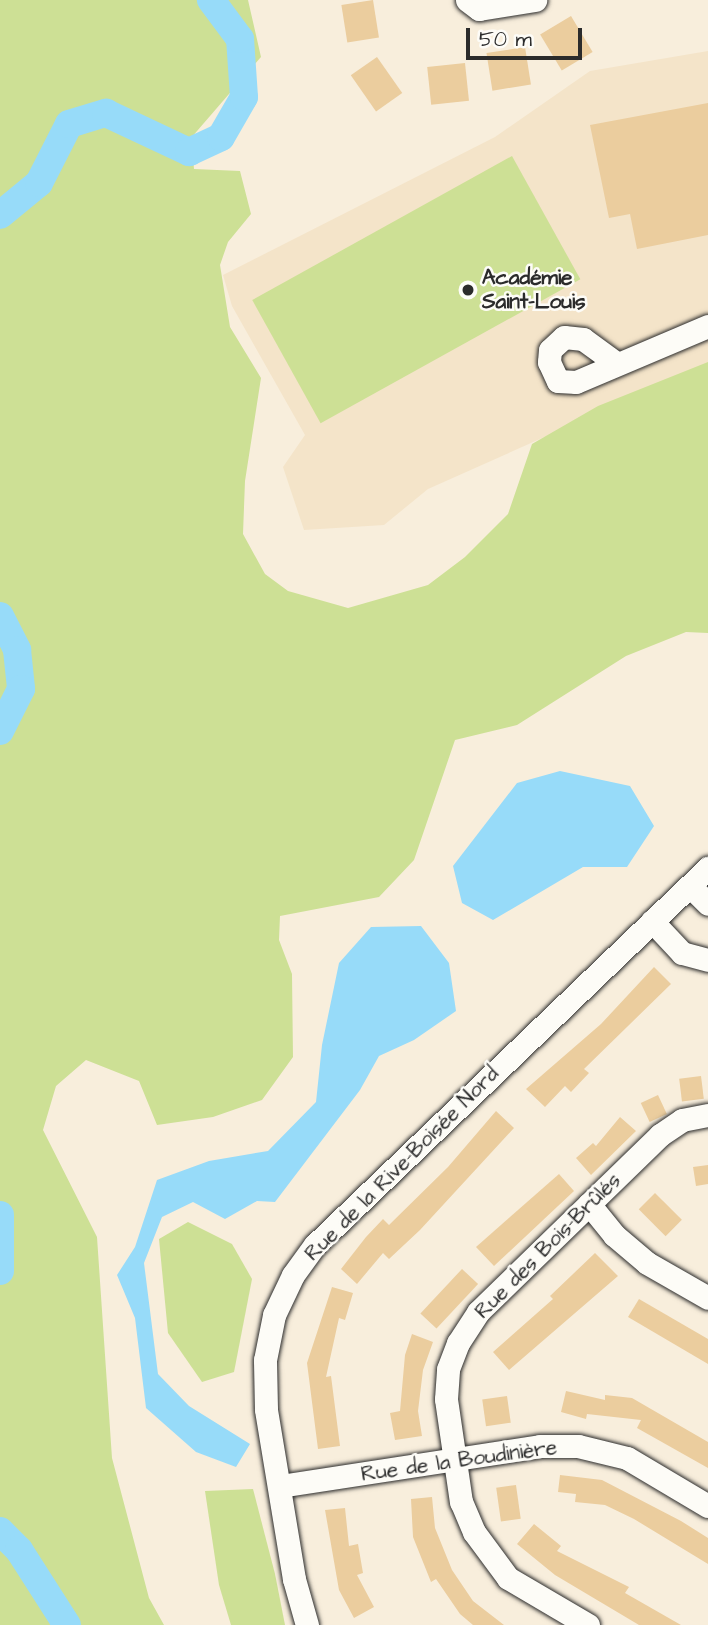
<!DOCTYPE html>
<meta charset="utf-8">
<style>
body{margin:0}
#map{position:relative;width:708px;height:1625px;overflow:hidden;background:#f8eedc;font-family:"Architects Daughter",sans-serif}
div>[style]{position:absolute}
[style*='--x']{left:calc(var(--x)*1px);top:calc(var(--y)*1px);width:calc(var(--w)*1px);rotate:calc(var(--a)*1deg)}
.built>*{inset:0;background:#f4e4c9}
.green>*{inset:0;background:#cde095;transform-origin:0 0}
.water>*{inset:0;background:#97dbf9}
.river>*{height:28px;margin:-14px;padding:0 14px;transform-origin:14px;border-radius:14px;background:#97dbf9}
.building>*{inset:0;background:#ebcd9e;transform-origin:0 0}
.roads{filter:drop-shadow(0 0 2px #2b2b2b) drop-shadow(0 0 2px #2b2b2b)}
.minor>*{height:23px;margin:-11.5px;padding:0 11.5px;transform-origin:11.5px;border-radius:11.5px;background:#fdfcf7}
.dots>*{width:19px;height:19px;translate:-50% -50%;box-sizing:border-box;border:4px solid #fdfcf7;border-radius:50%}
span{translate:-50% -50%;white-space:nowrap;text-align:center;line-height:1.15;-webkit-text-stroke:5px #fdfcf7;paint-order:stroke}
.poi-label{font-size:21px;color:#2b2b2b;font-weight:700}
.left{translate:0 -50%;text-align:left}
.street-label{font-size:21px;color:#2b2b2b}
.scale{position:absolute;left:466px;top:28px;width:116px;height:32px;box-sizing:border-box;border:4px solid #2b2b2b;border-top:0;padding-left:9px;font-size:21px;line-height:24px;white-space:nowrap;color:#2b2b2b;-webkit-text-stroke:5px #fdfcf7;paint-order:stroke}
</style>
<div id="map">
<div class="built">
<i style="clip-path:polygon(708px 51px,708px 364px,428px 489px,384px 525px,304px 530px,283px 467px,305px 435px,232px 306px,223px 275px,495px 137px,590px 71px)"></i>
</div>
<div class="green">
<i style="clip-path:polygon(0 0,248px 0,261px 57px,191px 138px,194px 169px,240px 171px,251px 214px,228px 242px,220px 265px,230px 327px,261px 378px,245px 481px,243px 534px,265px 574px,288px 591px,348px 608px,428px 585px,465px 557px,508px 514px,532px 444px,598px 406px,708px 362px,708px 633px,686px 632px,626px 656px,517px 725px,455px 740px,414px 860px,379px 897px,280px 916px,279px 940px,292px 974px,293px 1057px,262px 1100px,213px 1117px,157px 1125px,139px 1081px,86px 1060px,56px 1086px,43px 1130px,97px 1237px,112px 1458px,149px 1598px,164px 1625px,0 1625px)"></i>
<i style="left:512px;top:156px;width:141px;height:297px;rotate:61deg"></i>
<i style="clip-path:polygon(188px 1222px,232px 1244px,252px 1279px,234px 1372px,202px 1382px,168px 1333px,159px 1239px)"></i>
<i style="clip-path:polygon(253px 1489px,275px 1574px,285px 1625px,231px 1625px,219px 1585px,205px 1491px)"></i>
</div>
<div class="water">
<i style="clip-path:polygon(560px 771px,630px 786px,654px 826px,627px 867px,583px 867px,493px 920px,462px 903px,453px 866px,517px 783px)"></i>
<i style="clip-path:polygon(421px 926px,449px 963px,456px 1011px,414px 1040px,379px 1056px,360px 1090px,275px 1202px,257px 1201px,225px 1219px,193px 1202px,162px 1217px,144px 1263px,158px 1374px,189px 1406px,250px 1444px,236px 1467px,196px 1452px,146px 1408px,135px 1318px,117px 1275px,135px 1247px,157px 1180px,209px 1161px,268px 1151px,316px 1102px,322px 1045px,339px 963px,371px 927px)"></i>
</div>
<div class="river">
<i style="--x:0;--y:215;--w:50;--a:-39.4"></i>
<i style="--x:39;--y:183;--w:66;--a:-63"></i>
<i style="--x:69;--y:124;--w:39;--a:-17"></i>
<i style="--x:106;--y:113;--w:92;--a:25.2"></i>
<i style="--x:189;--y:152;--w:35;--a:-25"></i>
<i style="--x:221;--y:137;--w:46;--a:-60.1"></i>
<i style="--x:244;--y:97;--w:58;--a:-93.9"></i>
<i style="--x:240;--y:39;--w:49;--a:-126.6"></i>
<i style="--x:0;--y:616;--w:38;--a:63"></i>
<i style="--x:17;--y:650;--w:39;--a:84"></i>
<i style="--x:21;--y:689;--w:47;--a:116.6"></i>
<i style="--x:0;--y:1215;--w:56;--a:90"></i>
<i style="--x:0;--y:1531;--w:27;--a:45"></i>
<i style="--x:19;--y:1550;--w:89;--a:57.4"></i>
</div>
<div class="building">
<i style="left:373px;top:0;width:38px;height:32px;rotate:81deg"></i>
<i style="left:571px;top:16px;width:42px;height:36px;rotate:59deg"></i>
<i style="left:525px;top:47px;width:38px;height:39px;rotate:81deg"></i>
<i style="left:377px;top:57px;width:44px;height:32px;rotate:55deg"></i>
<i style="left:465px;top:63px;width:38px;height:38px;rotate:84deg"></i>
<i style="clip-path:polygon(708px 103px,708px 235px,637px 249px,630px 214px,609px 218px,590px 125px)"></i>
<i style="clip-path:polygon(654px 967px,671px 984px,584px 1069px,589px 1073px,571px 1092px,565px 1086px,545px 1107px,526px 1089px,601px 1024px)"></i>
<i style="left:701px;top:1076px;width:23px;height:22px;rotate:83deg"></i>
<i style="left:658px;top:1095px;width:21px;height:19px;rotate:65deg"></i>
<i style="clip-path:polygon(496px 1111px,514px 1128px,420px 1230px,389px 1259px,383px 1253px,357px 1284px,341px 1269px,366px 1237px,383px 1219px,389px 1225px,448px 1167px)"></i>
<i style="clip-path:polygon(620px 1117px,636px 1131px,591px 1175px,576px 1158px,593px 1143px,596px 1146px)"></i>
<i style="clip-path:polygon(708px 1165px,708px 1184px,696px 1186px,693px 1167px)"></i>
<i style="clip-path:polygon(559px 1174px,574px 1191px,494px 1266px,476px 1247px)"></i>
<i style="left:655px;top:1193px;width:38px;height:23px;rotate:45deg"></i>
<i style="clip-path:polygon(595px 1253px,618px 1276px,509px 1370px,493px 1352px,553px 1299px,550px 1296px)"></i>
<i style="left:462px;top:1269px;width:22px;height:61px;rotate:43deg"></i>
<i style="clip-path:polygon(332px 1287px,353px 1293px,345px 1320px,339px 1318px,326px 1377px,331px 1376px,340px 1446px,318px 1449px,307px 1363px)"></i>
<i style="clip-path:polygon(639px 1299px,708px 1339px,708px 1364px,628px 1317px)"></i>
<i style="clip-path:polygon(412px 1334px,433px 1342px,423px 1370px,418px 1411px,422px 1436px,395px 1440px,390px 1413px,400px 1411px,405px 1355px)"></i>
<i style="clip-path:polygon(566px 1391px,605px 1400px,605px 1395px,632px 1398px,708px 1442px,708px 1468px,637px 1428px,641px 1420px,587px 1414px,586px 1419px,561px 1412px)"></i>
<i style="left:507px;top:1396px;width:27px;height:25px;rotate:82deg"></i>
<i style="clip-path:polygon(560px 1475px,602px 1480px,681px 1521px,708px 1538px,708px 1564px,634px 1519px,605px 1505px,575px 1502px,576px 1494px,558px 1492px)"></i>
<i style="left:516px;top:1485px;width:34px;height:20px;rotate:82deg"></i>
<i style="clip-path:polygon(432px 1497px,435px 1528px,452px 1570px,473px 1601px,504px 1625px,473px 1625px,460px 1614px,436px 1579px,431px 1582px,413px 1537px,411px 1499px)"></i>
<i style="clip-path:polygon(345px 1508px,349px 1546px,358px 1544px,363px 1573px,357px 1575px,374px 1607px,354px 1618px,339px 1590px,325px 1510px)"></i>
<i style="clip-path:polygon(534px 1524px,561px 1546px,557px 1551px,629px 1587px,625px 1593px,681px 1625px,639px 1625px,555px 1575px,517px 1544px)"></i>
</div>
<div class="roads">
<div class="minor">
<i style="--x:467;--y:0;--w:15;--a:37"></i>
<i style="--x:479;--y:9;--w:57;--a:-9.1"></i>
<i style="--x:616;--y:363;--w:41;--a:-144"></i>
<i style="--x:583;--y:339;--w:19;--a:-174"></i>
<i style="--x:564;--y:337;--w:19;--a:137"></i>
<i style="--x:550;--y:350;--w:12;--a:95"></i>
<i style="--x:549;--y:362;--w:21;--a:65"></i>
<i style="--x:558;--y:381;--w:18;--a:3"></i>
<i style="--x:576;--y:382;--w:143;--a:-23"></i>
<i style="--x:690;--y:886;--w:25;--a:45"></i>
<i style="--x:652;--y:921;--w:44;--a:46.8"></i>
<i style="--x:682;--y:953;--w:27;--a:15"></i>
<i style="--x:589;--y:1204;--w:40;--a:51"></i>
<i style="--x:614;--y:1235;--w:43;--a:40.3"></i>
<i style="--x:647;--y:1263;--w:70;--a:29.8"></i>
<i style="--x:280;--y:1486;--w:263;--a:-8.7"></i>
<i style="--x:540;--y:1446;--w:38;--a:0"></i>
<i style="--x:578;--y:1446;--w:50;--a:13.8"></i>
<i style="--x:627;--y:1458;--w:94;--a:30.7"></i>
<i style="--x:307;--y:1625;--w:48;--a:-105.8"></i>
<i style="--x:294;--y:1579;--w:172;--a:-99.4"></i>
<i style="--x:266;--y:1409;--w:49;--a:-91.2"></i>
<i style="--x:265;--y:1360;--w:46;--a:-78.7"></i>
<i style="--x:274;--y:1315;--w:44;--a:-64.6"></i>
<i style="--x:293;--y:1275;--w:37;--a:-54"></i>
<i style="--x:315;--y:1245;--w:545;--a:-43.81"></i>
<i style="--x:588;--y:1625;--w:93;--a:-149.6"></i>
<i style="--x:508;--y:1578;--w:57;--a:-126.5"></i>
<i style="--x:474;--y:1532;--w:33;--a:-113"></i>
<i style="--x:461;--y:1502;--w:104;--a:-98.3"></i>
<i style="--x:446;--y:1399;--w:30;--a:-86"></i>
<i style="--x:448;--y:1369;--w:28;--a:-69"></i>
<i style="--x:458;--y:1343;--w:37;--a:-57"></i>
<i style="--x:478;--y:1312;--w:254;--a:-44.2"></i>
<i style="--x:660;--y:1135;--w:27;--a:-34"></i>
<i style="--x:682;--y:1120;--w:26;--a:-11"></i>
</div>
</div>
<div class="dots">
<i style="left:468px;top:290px;background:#2b2b2b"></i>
</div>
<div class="poi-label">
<span class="left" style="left:482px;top:290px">Académie<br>Saint-Louis</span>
</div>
<div class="street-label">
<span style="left:402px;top:1164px;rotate:-45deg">Rue de la Rive-Boisée Nord</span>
<span style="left:548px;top:1246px;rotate:-45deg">Rue des Bois-Brûlés</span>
<span style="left:459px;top:1461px;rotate:-8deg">Rue de la Boudinière</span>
</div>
<div class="scale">50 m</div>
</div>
